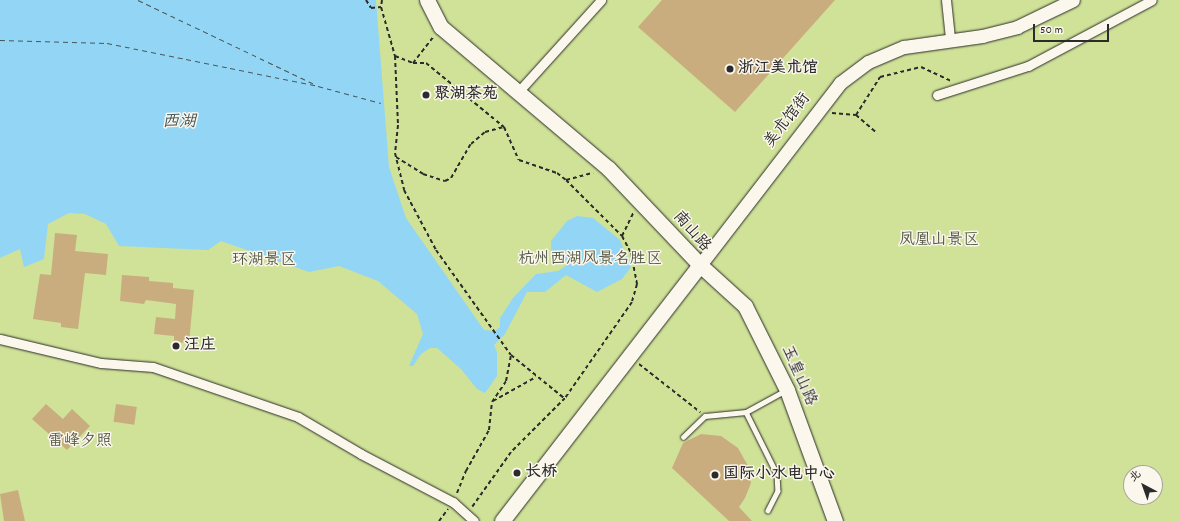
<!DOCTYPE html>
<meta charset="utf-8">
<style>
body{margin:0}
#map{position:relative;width:1179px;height:521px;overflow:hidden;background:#ece1cb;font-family:Dekko,"LXGW WenKai TC",sans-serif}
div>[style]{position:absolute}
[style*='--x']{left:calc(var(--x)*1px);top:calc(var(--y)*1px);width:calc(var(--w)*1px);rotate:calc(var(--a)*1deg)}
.green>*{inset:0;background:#cfe297}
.water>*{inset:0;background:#93d5f4}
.ferry>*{height:1px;margin-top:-0.5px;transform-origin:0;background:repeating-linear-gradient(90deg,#45565d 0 5px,transparent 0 9px)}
.building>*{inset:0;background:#caad7f;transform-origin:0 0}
.path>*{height:2px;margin-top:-1px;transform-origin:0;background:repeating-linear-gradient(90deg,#2b2b2b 0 4px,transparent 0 7px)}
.roads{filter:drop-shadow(0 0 1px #2b2b2b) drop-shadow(0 0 1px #2b2b2b)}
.lane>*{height:4.5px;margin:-2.25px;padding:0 2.25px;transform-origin:2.25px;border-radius:2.25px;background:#fbf7ec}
.street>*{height:9px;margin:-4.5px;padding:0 4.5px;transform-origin:4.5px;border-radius:4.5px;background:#fbf7ec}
.secondary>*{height:13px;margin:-6.5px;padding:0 6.5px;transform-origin:6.5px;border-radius:6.5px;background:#fbf7ec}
.primary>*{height:15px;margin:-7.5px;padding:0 7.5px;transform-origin:7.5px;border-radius:7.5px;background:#fbf7ec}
.dots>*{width:11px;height:11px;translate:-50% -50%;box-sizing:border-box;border:2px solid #fbf7ec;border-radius:50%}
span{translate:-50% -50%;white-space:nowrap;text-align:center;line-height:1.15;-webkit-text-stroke:3px #fbf7ec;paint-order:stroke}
.poi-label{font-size:16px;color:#2b2b2b;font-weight:700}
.left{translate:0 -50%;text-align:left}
.street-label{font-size:16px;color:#2b2b2b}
.park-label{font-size:16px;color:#545946}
.water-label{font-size:17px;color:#45565d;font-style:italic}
.north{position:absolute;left:1123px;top:465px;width:40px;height:40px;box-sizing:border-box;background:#fbf7ec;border:1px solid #a8a59f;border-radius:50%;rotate:319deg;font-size:11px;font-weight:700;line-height:16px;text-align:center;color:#2b2b2b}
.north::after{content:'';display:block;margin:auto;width:14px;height:18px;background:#2b2b2b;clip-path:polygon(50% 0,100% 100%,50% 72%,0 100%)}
.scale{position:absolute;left:1033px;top:24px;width:76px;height:18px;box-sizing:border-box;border:2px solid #2b2b2b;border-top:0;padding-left:5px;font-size:12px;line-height:14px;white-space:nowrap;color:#2b2b2b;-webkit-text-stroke:3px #fbf7ec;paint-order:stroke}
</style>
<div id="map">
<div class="green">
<i style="clip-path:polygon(evenodd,0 0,1179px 0,1179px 521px,0 521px,0 0,1131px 473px,1155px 473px,1155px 497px,1131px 497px,1131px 473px)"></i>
</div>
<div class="water">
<i style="clip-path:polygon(0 0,376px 0,389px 167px,406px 218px,484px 330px,495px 331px,500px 327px,500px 318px,513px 298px,536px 274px,558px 271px,567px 265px,562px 258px,551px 251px,551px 241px,567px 221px,577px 216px,593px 218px,620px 240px,631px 267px,622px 279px,597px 292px,566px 275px,545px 292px,527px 292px,505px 334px,494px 345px,497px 352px,497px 376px,485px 393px,477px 389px,461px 369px,437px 348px,430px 348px,421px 354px,413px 366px,409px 366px,423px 334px,417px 314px,378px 281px,339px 266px,309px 272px,221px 241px,208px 250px,119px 246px,106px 224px,85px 214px,69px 213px,48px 224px,44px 259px,24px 267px,20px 249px,0 258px)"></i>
</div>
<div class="ferry">
<i style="--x:138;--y:0;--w:197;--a:25.5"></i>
<i style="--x:0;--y:40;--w:107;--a:1.6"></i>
<i style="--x:107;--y:43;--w:215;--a:11.5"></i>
<i style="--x:318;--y:86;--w:65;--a:15.1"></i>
</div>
<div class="building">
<i style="clip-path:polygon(662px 0,835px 0,735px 112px,638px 27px)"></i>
<i style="clip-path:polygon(55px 233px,77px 235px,75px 251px,108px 254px,106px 275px,85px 273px,78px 329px,61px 327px,61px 323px,33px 319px,40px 274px,51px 275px)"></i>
<i style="clip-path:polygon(122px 275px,149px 277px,149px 281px,173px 283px,173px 288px,194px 290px,189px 343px,174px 342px,174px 336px,154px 334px,156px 317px,175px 319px,176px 304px,146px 300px,144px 304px,120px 301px)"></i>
<i style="clip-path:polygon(46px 404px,63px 419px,72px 409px,90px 426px,67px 450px,32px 419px)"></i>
<i style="left:116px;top:404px;width:21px;height:18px;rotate:8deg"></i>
<i style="clip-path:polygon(701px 434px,721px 436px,738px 448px,747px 464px,751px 483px,745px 498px,739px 507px,752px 521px,729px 521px,672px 468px,683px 443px)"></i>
<i style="clip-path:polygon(18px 490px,25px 521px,4px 521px,0 494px)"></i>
</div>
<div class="path">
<i style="--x:366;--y:0;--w:9;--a:58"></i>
<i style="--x:371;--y:8;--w:10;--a:-6"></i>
<i style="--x:382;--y:0;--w:7;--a:98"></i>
<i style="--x:381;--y:7;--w:51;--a:74.1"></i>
<i style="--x:395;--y:56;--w:19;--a:21"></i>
<i style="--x:413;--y:63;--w:13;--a:0"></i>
<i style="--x:426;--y:63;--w:101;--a:39.4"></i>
<i style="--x:504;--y:127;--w:36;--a:66"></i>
<i style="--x:519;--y:160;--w:40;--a:18.9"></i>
<i style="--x:557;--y:173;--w:11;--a:38"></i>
<i style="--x:566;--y:180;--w:79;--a:45"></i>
<i style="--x:622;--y:236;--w:19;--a:62"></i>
<i style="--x:631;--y:253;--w:32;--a:79"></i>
<i style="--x:637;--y:284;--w:19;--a:106"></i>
<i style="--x:632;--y:302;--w:117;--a:124.9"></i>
<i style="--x:565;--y:398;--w:76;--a:135"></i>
<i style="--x:511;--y:452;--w:67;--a:125.3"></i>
<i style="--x:395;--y:56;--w:69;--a:87.5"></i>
<i style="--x:398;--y:125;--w:28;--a:96"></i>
<i style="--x:395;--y:153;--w:38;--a:76"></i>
<i style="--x:404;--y:190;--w:68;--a:61.9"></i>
<i style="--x:436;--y:250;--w:129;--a:54.5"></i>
<i style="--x:413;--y:63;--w:34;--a:-52"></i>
<i style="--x:832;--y:113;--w:24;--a:5"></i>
<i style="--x:856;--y:115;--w:28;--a:41"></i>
<i style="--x:856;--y:115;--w:45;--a:-57.7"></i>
<i style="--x:880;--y:77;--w:42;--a:-13.7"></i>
<i style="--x:921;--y:67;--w:33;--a:25"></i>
<i style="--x:396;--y:157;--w:32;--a:32"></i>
<i style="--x:423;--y:174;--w:23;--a:18"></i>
<i style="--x:445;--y:181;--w:7;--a:-27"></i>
<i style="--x:451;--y:178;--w:39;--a:-60"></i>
<i style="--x:471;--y:144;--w:18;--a:-41"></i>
<i style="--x:485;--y:132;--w:20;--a:-15"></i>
<i style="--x:566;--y:180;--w:28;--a:-15"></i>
<i style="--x:622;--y:236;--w:28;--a:-64"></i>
<i style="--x:639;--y:364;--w:78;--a:38.2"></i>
<i style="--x:493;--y:401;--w:49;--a:-29.2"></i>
<i style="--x:457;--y:493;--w:24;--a:-68"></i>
<i style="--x:466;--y:471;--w:47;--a:-60.7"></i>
<i style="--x:489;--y:430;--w:28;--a:-84"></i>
<i style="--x:492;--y:402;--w:25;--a:-56"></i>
<i style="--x:506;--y:381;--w:26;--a:-79"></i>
<i style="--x:511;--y:355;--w:68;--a:39.1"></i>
<i style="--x:439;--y:521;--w:15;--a:-53"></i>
</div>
<div class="roads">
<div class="lane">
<i style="--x:746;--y:412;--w:69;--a:63.4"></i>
<i style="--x:777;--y:474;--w:17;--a:87"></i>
<i style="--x:778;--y:491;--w:22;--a:117"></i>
<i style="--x:683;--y:437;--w:30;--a:-44"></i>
<i style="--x:705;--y:416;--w:41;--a:-5.6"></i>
<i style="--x:746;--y:412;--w:46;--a:-28.8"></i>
</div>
<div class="street">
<i style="--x:946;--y:0;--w:39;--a:84"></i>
<i style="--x:518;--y:92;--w:124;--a:-47.9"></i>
<i style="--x:937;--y:95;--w:96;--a:-17.7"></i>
<i style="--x:1028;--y:66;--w:140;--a:-28"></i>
<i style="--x:0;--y:339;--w:104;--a:13.4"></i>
<i style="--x:101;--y:363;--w:52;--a:4.4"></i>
<i style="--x:153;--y:367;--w:153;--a:19"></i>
<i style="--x:298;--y:417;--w:73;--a:30.4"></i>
<i style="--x:361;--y:454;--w:104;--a:27.6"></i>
<i style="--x:453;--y:502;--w:28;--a:42"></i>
</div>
<div class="secondary">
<i style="--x:700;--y:265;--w:230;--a:-52.4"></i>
<i style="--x:840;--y:83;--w:35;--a:-37"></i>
<i style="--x:868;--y:62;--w:39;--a:-23"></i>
<i style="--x:904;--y:47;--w:79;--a:-8"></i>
<i style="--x:982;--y:36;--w:36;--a:-14"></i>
<i style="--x:1017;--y:27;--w:62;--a:-25.7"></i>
</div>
<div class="primary">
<i style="--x:427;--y:0;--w:30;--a:63"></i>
<i style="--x:441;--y:27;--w:219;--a:40.2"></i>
<i style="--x:608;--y:168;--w:134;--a:46.5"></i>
<i style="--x:700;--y:265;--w:61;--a:42.3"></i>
<i style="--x:745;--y:306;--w:94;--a:63.4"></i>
<i style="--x:787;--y:390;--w:140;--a:69.9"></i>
<i style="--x:502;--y:521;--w:324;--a:-52.3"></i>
</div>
</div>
<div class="dots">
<i style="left:730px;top:69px;background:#2b2b2b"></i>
<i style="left:426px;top:95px;background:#2b2b2b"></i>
<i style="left:176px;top:346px;background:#2b2b2b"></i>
<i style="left:517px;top:473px;background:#2b2b2b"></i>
<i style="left:715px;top:475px;background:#2b2b2b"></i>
</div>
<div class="poi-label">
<span class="left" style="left:738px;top:69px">浙江美术馆</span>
<span class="left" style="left:434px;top:95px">聚湖茶苑</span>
<span class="left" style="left:184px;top:346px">汪庄</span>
<span class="left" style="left:525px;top:473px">长桥</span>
<span class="left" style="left:723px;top:475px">国际小水电中心</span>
</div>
<div class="street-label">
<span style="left:788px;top:121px;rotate:-52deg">美术馆街</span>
<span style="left:691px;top:232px;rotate:49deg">南山路</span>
<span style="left:798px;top:376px;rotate:66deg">玉皇山路</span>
</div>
<div class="park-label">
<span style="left:939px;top:241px">凤凰山景区</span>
<span style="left:590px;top:260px">杭州西湖风景名胜区</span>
<span style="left:264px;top:261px">环湖景区</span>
<span style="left:80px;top:442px">雷峰夕照</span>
</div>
<div class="water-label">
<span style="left:179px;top:124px">西湖</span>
</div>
<div class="north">北</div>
<div class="scale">50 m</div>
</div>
